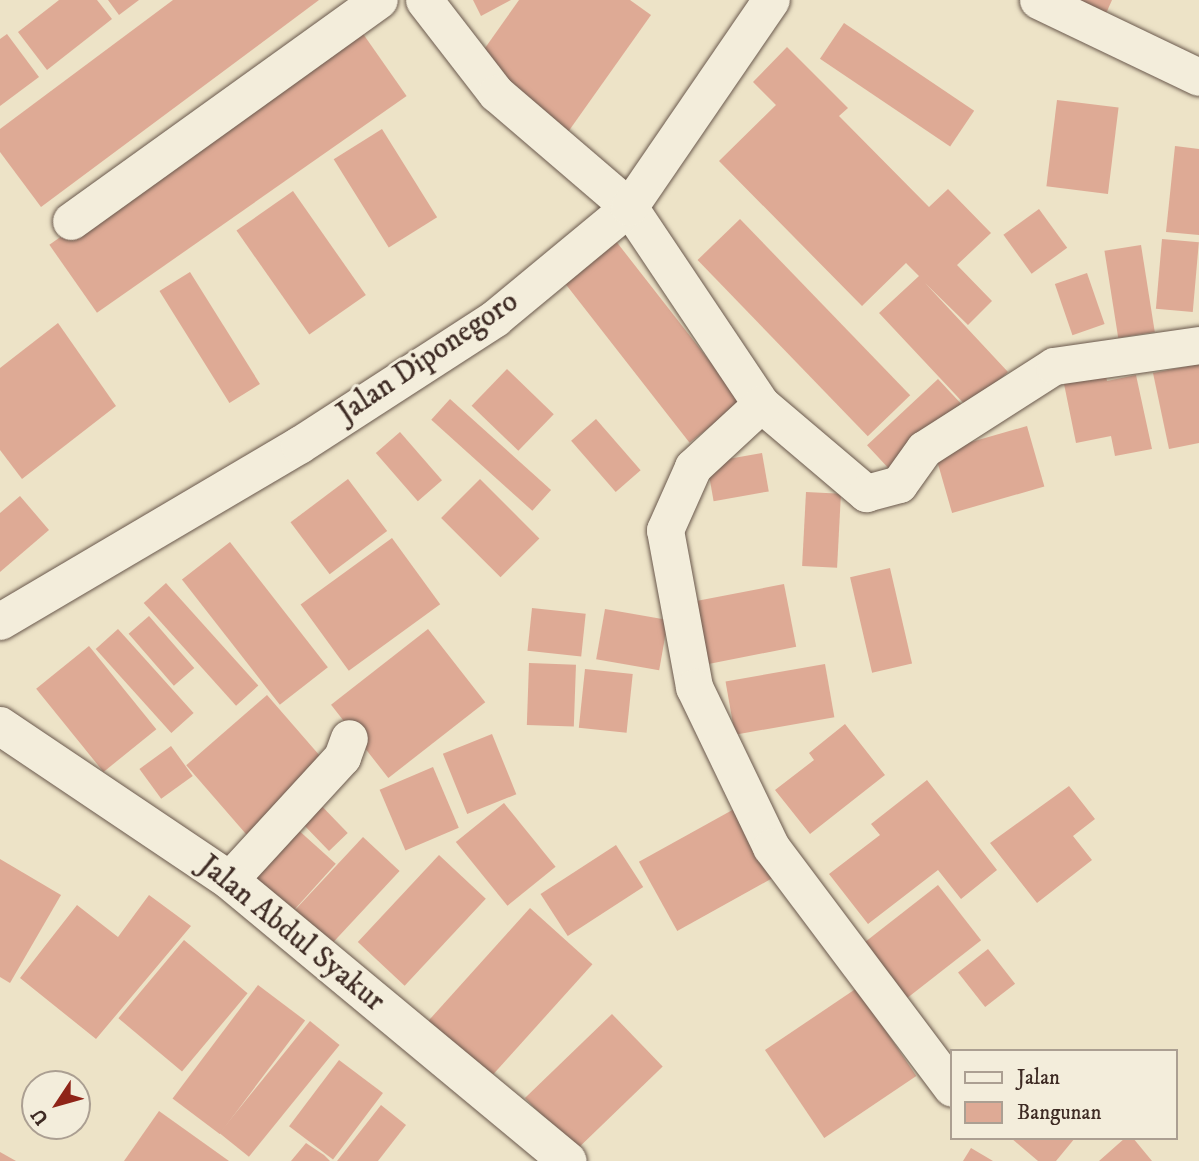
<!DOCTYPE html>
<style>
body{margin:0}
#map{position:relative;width:1199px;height:1161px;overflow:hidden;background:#ede3c7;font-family:"IM FELL DW Pica",serif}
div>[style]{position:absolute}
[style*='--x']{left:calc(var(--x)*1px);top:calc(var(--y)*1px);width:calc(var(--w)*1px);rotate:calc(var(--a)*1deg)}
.building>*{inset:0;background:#deaa95;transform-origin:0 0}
.roads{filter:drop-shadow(0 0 2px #6a594d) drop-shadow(0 0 2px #6a594d)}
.street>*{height:37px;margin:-18.5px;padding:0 18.5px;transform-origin:18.5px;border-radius:18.5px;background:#f3eddb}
.secondary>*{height:38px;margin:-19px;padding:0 19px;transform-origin:19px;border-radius:19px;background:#f3eddb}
span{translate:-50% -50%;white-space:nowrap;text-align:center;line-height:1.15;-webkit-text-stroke:6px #f3eddb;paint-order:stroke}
.street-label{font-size:30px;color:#3e2b24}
.legend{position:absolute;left:950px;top:1049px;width:228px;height:91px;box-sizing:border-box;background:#f3eddb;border:2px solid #ab9f92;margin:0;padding:9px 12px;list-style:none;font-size:21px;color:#3e2b24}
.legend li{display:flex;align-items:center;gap:14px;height:35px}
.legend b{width:35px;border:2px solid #ab9f92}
.north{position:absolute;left:21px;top:1070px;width:70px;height:70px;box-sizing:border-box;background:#f3eddb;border:2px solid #ab9f92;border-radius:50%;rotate:234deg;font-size:19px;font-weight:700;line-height:28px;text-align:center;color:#3e2b24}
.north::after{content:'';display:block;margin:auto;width:24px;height:32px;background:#8f2418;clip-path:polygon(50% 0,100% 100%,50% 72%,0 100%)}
</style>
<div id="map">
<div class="building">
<i style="clip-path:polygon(59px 0,97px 0,112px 19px,47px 70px,18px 32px)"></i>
<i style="clip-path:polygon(108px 0,139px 0,119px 15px)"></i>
<i style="clip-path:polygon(173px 0,319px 0,41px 207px,0 152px,0 129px)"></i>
<i style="clip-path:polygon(473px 0,511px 0,481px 16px)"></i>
<i style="clip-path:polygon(519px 0,630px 0,651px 15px,568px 132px,473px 65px)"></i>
<i style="clip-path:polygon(1064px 0,1112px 0,1104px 18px)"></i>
<i style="left:844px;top:23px;width:157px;height:43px;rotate:34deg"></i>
<i style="left:359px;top:28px;width:83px;height:378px;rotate:55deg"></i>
<i style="clip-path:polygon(7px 34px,39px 77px,0 106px,0 39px)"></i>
<i style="clip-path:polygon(787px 47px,848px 108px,839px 116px,929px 207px,948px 189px,991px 233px,957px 265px,992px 301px,968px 325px,925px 283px,1008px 372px,969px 409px,879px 313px,919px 276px,906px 263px,862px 306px,719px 161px,776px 105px,753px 82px)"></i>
<i style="left:1057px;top:100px;width:62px;height:87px;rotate:7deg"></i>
<i style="left:382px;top:129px;width:104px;height:57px;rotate:58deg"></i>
<i style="clip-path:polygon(1175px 146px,1199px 149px,1199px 235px,1166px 232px)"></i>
<i style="left:293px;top:191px;width:127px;height:69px;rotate:55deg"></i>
<i style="left:1039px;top:209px;width:48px;height:44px;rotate:54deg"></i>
<i style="left:740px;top:219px;width:245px;height:59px;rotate:46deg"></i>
<i style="left:608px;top:231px;width:217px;height:66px;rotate:52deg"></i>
<i style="left:1162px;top:239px;width:37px;height:70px;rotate:5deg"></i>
<i style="left:1141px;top:245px;width:88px;height:37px;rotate:81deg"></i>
<i style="left:190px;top:272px;width:132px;height:36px;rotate:58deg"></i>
<i style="left:1087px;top:273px;width:54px;height:34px;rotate:71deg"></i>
<i style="clip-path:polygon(58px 323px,116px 406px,22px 479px,0 450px,0 368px)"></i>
<i style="clip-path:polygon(1199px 364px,1199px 443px,1169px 449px,1153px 373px)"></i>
<i style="clip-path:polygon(1104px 365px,1107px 381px,1136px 375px,1152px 449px,1115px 456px,1111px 436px,1076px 443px,1062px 374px)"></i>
<i style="left:507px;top:369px;width:65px;height:51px;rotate:44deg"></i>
<i style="left:938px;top:379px;width:37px;height:97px;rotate:47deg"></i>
<i style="left:450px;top:399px;width:136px;height:28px;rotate:42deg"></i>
<i style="left:596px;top:419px;width:68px;height:33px;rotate:49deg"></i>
<i style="left:1027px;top:426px;width:63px;height:96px;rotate:74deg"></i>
<i style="left:400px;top:432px;width:64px;height:32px;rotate:49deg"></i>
<i style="left:762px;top:453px;width:39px;height:56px;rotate:80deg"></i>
<i style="left:348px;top:479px;width:65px;height:72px;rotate:53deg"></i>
<i style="left:480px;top:479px;width:84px;height:55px;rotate:45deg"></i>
<i style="left:806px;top:492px;width:35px;height:74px;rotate:3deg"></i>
<i style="clip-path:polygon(20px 496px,49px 530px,0 572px,0 513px)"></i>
<i style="left:392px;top:538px;width:82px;height:113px;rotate:54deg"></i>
<i style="left:230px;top:542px;width:159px;height:61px;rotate:52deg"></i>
<i style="left:890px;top:568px;width:98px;height:41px;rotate:77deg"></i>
<i style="left:166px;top:583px;width:138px;height:30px;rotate:48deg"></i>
<i style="left:784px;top:584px;width:64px;height:92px;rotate:79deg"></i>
<i style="left:532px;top:608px;width:54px;height:43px;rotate:6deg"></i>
<i style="left:605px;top:609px;width:64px;height:51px;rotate:10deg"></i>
<i style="left:149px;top:616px;width:69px;height:27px;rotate:49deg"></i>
<i style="left:118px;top:629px;width:113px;height:30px;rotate:48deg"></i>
<i style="left:428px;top:629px;width:93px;height:123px;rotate:52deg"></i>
<i style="left:89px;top:646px;width:107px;height:68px;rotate:51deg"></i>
<i style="left:529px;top:663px;width:47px;height:62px;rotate:2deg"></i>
<i style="left:825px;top:664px;width:54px;height:101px;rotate:80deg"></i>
<i style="left:585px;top:669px;width:48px;height:59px;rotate:6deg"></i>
<i style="left:267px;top:695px;width:92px;height:107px;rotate:49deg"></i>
<i style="clip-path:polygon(845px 724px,885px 775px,810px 834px,775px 790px,814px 760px,809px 753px)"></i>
<i style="left:492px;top:734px;width:65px;height:53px;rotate:68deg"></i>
<i style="left:171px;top:746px;width:37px;height:39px;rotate:54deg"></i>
<i style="left:433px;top:767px;width:66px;height:58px;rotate:67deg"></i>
<i style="clip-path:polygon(927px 780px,997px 870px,961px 899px,938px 870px,868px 924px,829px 874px,880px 835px,871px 824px)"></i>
<i style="clip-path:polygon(1069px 786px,1095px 819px,1073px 836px,1092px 860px,1037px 903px,990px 843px)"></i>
<i style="left:313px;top:797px;width:50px;height:26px;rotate:46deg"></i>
<i style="left:504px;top:803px;width:82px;height:62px;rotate:51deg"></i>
<i style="left:736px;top:808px;width:79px;height:111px;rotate:61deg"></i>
<i style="left:286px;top:819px;width:67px;height:72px;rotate:42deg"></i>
<i style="left:363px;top:837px;width:50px;height:112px;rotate:43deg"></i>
<i style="left:616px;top:845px;width:50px;height:90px;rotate:57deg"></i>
<i style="left:439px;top:855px;width:64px;height:119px;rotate:43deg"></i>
<i style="clip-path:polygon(0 859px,61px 895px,10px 983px,0 977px)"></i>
<i style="left:938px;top:885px;width:70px;height:95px;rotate:52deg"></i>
<i style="clip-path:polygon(149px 895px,191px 926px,96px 1039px,20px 978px,77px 905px,118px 937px)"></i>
<i style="left:530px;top:908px;width:84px;height:163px;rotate:42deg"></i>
<i style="left:184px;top:940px;width:83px;height:102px;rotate:40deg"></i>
<i style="left:988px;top:949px;width:44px;height:38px;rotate:52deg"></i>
<i style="left:258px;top:985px;width:59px;height:142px;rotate:37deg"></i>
<i style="left:857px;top:988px;width:106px;height:111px;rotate:56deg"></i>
<i style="left:612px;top:1014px;width:73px;height:121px;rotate:46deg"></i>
<i style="left:310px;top:1021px;width:38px;height:144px;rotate:39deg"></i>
<i style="left:339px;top:1060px;width:55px;height:83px;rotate:37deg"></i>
<i style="clip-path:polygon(381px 1105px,406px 1125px,378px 1161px,337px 1161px)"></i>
<i style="clip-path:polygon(159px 1111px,229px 1161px,124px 1161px)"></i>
<i style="clip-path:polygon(1011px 1138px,1075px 1138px,1056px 1161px,1038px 1161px)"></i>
<i style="clip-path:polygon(1125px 1138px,1133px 1138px,1152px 1161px,1099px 1161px)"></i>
<i style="clip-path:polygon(306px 1143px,324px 1155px,330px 1161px,291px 1161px)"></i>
<i style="clip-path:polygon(971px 1148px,993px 1161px,963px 1161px)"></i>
<i style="clip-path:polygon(0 1152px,16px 1161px,0 1161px)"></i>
</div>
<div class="roads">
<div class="street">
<i style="--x:424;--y:0;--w:118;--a:52.3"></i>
<i style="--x:496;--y:93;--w:175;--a:40.6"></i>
<i style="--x:629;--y:207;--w:237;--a:56.2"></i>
<i style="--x:761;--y:404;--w:138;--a:40.3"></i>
<i style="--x:866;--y:493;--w:34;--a:-15"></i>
<i style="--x:899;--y:484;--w:43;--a:-54.5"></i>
<i style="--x:924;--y:449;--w:154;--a:-32.6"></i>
<i style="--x:1054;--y:366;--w:147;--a:-8.2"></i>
<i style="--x:1038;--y:0;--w:178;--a:25.6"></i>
<i style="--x:71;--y:221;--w:379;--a:-35.7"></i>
<i style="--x:761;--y:404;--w:93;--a:137.2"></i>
<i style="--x:693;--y:467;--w:69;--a:114"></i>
<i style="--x:665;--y:530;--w:160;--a:79.5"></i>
<i style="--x:694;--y:687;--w:178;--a:64.3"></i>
<i style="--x:771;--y:847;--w:301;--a:53.1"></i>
<i style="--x:0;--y:621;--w:347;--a:-30.5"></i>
<i style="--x:299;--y:445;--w:234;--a:-32.9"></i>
<i style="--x:495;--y:318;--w:174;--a:-39.6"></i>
<i style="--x:629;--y:207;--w:251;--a:-55.6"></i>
<i style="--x:229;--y:880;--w:167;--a:-47.4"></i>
<i style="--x:342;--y:757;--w:20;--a:-70"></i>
</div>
<div class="secondary">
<i style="--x:0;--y:726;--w:276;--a:33.9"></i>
<i style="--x:229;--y:880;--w:440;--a:39.7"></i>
</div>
</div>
<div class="street-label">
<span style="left:428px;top:358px;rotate:-34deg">Jalan Diponegoro</span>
<span style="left:291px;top:934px;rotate:39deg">Jalan Abdul Syakur</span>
</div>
<ul class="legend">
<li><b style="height:9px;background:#f3eddb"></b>Jalan</li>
<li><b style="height:19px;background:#deaa95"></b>Bangunan</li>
</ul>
<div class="north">U</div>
</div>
